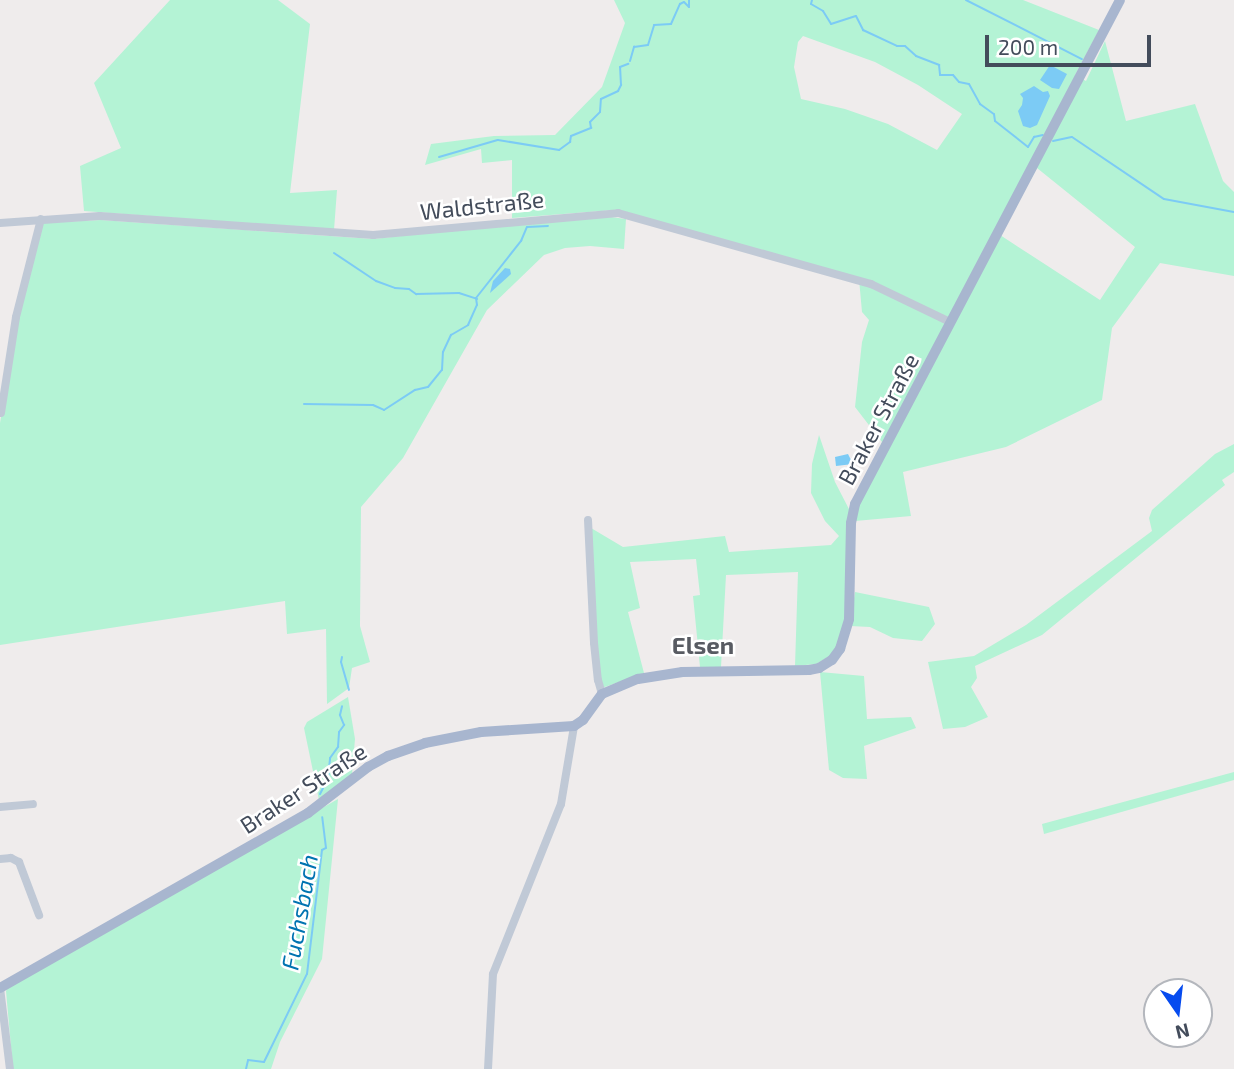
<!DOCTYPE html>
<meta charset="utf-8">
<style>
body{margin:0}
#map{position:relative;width:1234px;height:1069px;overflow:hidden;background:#efecec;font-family:"Exo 2",sans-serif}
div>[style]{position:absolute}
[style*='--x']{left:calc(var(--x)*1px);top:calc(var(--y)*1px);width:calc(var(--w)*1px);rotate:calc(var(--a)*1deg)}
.green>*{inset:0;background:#b4f3d5}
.water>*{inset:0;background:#7ccbf5}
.stream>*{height:2px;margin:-1px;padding:0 1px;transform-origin:1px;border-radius:1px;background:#7ccbf5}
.minor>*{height:8px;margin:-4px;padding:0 4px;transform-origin:4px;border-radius:4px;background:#c0c9d6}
.major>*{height:10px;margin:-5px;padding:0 5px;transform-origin:5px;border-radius:5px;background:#a8b6cf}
span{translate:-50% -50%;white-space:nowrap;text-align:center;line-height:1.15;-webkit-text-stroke:5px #fff;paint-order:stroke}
.street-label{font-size:23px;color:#434c5b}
.neighbourhood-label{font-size:24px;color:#585b62;font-weight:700}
.water-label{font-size:24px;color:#0073b1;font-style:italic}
.north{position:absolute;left:1143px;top:978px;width:70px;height:70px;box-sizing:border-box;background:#fff;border:2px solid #b4b7bd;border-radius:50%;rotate:166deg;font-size:19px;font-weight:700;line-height:28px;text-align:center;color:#434c5b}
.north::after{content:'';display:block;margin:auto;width:24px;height:32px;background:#064bef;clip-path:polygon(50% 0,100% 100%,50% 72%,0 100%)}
.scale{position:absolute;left:985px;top:35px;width:166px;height:32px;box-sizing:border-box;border:4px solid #434c5b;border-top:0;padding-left:9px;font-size:21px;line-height:24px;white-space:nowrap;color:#434c5b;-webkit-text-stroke:5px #fff;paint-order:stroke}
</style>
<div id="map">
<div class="green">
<i style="clip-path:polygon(170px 0,278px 0,310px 24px,290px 193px,337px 190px,334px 230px,84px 211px,80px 166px,121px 148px,94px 83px)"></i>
<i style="clip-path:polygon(evenodd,614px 0,1023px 0,1099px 30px,1075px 75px,1086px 81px,1105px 41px,1126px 121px,1195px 104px,1223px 181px,1234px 192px,1234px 276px,1160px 263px,1112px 328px,1102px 400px,1006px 447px,903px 472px,911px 516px,855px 521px,844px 630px,833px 654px,816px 664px,795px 666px,798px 572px,726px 575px,721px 667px,700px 667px,693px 596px,700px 595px,696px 559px,630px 562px,640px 608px,628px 612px,644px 673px,602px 688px,599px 677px,591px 528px,623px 547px,725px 536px,729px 552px,831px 545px,839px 536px,825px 521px,811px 493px,812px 464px,819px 435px,835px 482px,850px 511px,882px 442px,855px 407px,862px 342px,869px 320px,862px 312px,859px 279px,614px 210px,512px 218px,512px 160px,482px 163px,481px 149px,425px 165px,431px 144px,494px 136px,555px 135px,602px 87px,625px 23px,614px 0,803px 36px,875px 62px,918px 85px,962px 114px,937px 150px,888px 124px,845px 109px,801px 99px,794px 67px,798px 42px,803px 36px,614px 0,1037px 168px,1135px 247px,1100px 300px,1000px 235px,1037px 168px)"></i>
<i style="clip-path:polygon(611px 217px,626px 219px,624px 249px,590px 246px,565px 248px,544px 255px,487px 310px,403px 458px,361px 507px,360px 626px,370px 662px,352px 668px,349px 688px,327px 704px,326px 629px,287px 634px,285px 601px,0 645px,0 423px,18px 317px,41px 223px,101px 220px,373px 239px,524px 223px)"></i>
<i style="clip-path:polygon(1234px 444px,1234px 472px,1222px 480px,1225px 485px,1042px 635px,975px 666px,977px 678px,971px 687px,988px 717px,965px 727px,943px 729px,928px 662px,974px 656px,1026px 625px,1152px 531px,1149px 518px,1152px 510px,1215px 454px)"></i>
<i style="clip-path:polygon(855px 592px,929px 607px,935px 624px,922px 641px,893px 638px,870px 627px,850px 626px)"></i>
<i style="clip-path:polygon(820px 672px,864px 676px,867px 719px,911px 717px,916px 728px,864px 746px,867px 779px,843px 778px,829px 770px)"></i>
<i style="clip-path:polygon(348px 697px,355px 739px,352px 774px,319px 800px,304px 728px,307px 722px)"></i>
<i style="clip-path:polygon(1234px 772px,1234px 780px,1044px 834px,1042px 824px)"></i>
<i style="clip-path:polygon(338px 799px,322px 959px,280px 1042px,271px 1069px,13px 1069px,6px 991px,9px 986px)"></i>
</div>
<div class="water">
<i style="clip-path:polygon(1050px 65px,1067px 74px,1059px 89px,1052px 88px,1040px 80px)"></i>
<i style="clip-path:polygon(1034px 86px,1043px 92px,1048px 91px,1050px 96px,1037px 125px,1030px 128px,1023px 126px,1018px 111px,1022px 105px,1023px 98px,1020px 94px)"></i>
<i style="clip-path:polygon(505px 268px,510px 269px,511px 274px,490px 293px,493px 281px)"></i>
<i style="clip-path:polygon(848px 454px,853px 464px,836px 466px,835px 457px)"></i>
</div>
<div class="stream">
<i style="--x:812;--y:0;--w:4;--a:104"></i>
<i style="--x:811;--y:4;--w:14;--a:30"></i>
<i style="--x:823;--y:11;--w:15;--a:58"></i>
<i style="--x:831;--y:24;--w:26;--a:-18"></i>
<i style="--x:856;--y:16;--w:16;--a:63"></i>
<i style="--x:863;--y:30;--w:38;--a:25"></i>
<i style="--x:897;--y:46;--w:8;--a:0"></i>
<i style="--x:905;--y:46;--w:15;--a:42"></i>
<i style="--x:916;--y:56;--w:25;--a:21"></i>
<i style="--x:939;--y:65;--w:10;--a:84"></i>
<i style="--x:940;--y:75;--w:13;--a:0"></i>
<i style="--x:953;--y:75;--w:9;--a:49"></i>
<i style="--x:959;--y:82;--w:10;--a:11"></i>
<i style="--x:969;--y:84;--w:23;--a:61"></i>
<i style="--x:980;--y:104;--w:17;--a:36"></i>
<i style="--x:994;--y:114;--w:7;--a:82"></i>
<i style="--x:995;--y:121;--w:42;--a:38.2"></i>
<i style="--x:1028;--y:147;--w:12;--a:-59"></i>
<i style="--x:1034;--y:137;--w:9;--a:-13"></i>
<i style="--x:966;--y:0;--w:130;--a:27"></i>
<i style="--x:630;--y:61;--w:15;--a:-74"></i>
<i style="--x:634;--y:47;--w:14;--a:-8"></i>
<i style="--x:648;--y:45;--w:21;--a:-73"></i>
<i style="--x:654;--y:25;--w:17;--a:-3"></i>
<i style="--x:671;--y:24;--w:22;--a:-66"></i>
<i style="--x:680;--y:4;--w:4;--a:-27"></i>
<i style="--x:684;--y:2;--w:7;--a:45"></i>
<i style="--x:689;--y:7;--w:7;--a:-90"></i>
<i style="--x:1053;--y:141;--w:19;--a:-12"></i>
<i style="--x:1072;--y:137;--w:111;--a:34"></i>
<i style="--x:1164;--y:199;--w:71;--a:10.5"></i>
<i style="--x:439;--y:157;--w:61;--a:-16.1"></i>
<i style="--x:498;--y:140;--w:62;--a:9.3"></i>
<i style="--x:559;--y:150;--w:14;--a:-36"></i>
<i style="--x:570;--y:142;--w:6;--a:-81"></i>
<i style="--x:571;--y:136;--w:22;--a:-22"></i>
<i style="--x:591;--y:128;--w:6;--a:-99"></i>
<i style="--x:590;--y:122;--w:14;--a:-45"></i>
<i style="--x:600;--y:112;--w:13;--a:-86"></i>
<i style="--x:601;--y:99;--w:19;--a:-25"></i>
<i style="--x:618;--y:91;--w:7;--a:-63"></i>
<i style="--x:621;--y:85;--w:18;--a:-93"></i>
<i style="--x:620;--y:67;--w:9;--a:-21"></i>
<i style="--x:334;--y:253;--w:50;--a:33.7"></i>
<i style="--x:376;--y:281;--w:20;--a:20"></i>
<i style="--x:395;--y:288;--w:14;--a:4"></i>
<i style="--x:409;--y:289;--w:9;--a:36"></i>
<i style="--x:416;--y:294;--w:43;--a:-1.3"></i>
<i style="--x:459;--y:293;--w:19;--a:18"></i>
<i style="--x:304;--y:404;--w:69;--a:0.8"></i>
<i style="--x:373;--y:405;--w:12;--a:24"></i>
<i style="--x:384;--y:410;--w:37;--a:-33"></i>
<i style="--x:415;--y:390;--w:13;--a:-13"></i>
<i style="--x:428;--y:387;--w:22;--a:-51"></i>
<i style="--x:442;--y:370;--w:18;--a:-87"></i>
<i style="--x:443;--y:352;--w:19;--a:-65"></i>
<i style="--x:451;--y:335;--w:20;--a:-30"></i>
<i style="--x:468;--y:325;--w:22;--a:-66"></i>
<i style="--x:477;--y:305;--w:7;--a:-98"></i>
<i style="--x:476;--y:298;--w:73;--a:-51.7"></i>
<i style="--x:521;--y:241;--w:15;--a:-67"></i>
<i style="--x:527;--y:227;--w:21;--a:-3"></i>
<i style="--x:342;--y:657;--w:5;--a:101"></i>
<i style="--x:341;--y:662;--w:29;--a:74"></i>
<i style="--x:320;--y:794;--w:18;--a:-63"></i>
<i style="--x:328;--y:778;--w:20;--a:-84"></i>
<i style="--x:330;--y:758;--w:14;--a:-54"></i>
<i style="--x:338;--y:747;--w:15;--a:-86"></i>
<i style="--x:339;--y:732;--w:9;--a:-54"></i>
<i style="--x:344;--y:725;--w:11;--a:-112"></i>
<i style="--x:340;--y:715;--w:9;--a:-77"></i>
<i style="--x:246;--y:1069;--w:9;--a:-77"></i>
<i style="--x:248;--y:1060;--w:16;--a:7"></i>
<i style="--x:264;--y:1062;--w:98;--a:-64"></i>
<i style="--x:307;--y:974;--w:125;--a:-83.1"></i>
<i style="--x:322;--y:850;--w:4;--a:-27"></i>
<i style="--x:326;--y:848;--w:31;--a:-97"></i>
</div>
<div class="minor">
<i style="--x:0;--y:223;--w:100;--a:-4"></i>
<i style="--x:100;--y:216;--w:274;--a:4"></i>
<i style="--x:373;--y:235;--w:246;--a:-5.1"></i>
<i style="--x:618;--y:213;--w:263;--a:15.7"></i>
<i style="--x:871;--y:284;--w:88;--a:25.7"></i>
<i style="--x:1;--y:413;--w:97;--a:-81.1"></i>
<i style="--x:16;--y:317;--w:101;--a:-75.7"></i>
<i style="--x:588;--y:520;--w:123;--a:87.2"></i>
<i style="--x:594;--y:643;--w:37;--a:84"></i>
<i style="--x:598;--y:680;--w:15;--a:74"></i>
<i style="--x:0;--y:807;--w:33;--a:-5"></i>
<i style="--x:0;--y:859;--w:11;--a:-5"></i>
<i style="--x:11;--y:858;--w:9;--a:27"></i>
<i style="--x:19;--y:862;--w:57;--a:69.3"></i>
<i style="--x:0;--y:988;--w:82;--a:83"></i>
<i style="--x:488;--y:1069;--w:95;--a:-87"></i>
<i style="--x:493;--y:974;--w:183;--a:-68.2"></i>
<i style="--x:561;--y:804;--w:79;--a:-80.5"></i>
</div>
<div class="major">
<i style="--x:0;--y:988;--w:354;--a:-29.6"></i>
<i style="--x:308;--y:813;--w:76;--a:-37.5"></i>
<i style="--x:368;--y:767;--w:23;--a:-29"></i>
<i style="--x:388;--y:756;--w:39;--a:-19"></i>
<i style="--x:425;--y:743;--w:57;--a:-11.1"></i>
<i style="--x:481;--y:732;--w:93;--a:-3.7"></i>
<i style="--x:574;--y:726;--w:11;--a:-34"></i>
<i style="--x:583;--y:720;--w:32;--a:-54"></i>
<i style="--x:602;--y:694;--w:39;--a:-23"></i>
<i style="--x:638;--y:679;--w:45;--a:-9"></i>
<i style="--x:682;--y:672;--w:127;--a:-0.9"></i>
<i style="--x:809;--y:670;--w:10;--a:-11"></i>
<i style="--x:819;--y:668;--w:15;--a:-32"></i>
<i style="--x:832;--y:660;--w:14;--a:-54"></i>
<i style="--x:840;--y:649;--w:31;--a:-73"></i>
<i style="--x:849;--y:619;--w:96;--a:-88.8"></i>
<i style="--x:851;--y:523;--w:19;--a:-78"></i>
<i style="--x:855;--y:504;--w:569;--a:-62.26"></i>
</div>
<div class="street-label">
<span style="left:482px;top:205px;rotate:-6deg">Waldstraße</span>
<span style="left:878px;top:419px;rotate:-62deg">Braker Straße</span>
<span style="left:303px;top:788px;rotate:-33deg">Braker Straße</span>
</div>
<div class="neighbourhood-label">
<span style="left:703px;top:645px">Elsen</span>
</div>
<div class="water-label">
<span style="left:299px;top:912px;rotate:-80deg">Fuchsbach</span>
</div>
<div class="north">N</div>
<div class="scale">200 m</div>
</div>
